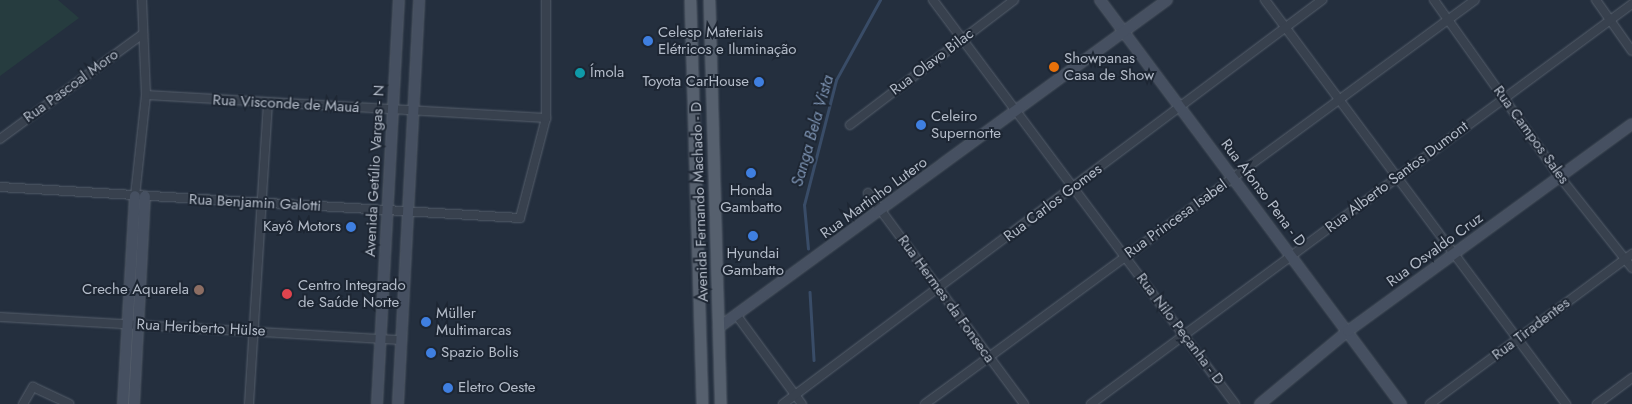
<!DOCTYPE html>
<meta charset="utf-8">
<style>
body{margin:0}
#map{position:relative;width:1632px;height:404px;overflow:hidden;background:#242f3e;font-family:Jost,sans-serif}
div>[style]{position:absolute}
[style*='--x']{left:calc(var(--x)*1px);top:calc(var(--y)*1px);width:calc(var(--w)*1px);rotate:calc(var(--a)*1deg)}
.green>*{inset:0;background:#263c3f}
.stream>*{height:2.5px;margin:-1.25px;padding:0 1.25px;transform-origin:1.25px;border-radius:1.25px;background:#394c67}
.roads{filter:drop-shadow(0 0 1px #565f6c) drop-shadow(0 0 1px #565f6c)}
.street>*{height:8px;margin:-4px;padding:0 4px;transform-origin:4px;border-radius:4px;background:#38414e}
.secondary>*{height:10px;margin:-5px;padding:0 5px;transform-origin:5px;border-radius:5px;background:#465061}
.primary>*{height:11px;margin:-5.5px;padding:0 5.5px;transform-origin:5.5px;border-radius:5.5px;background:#56606e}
.dots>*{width:14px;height:14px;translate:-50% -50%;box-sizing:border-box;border:2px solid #1d2633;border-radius:50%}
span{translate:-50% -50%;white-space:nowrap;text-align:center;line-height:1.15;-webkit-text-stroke:4px #1d2633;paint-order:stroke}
.poi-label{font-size:15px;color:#b4bcc9}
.left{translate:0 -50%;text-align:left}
.right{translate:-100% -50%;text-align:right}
.street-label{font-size:15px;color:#b4bcc9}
.water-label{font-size:16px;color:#7c92b1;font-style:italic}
</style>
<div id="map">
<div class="green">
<i style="clip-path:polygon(0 0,58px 0,79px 18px,0 76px)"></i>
</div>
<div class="stream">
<i style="--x:808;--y:249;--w:44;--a:-95.2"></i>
<i style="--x:804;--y:205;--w:129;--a:-75.6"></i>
<i style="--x:836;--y:80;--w:91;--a:-61.2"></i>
<i style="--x:810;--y:292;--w:68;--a:86.6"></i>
</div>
<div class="roads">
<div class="street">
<i style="--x:933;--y:0;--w:504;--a:53.22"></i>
<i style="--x:1265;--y:0;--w:504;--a:53.31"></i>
<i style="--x:1434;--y:0;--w:217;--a:54.6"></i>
<i style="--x:1560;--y:177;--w:116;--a:51.6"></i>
<i style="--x:1596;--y:0;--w:62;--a:54.8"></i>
<i style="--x:146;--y:95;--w:401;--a:3.3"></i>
<i style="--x:850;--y:125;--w:206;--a:-37.3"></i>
<i style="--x:0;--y:139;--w:177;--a:-36.3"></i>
<i style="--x:0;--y:187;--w:521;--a:3.41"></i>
<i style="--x:520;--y:218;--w:103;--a:-75.4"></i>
<i style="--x:546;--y:118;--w:118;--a:-90"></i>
<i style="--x:868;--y:193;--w:262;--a:53.5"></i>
<i style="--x:135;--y:196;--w:102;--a:-83.8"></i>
<i style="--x:146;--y:95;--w:95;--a:-92.4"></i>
<i style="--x:0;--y:317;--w:402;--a:3.3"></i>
<i style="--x:738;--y:317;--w:108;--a:53.7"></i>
<i style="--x:23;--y:404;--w:20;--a:-60"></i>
<i style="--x:33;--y:387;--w:40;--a:25"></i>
<i style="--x:249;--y:404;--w:302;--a:-86.4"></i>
<i style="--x:783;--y:404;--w:674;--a:-36.85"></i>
<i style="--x:925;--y:404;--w:682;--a:-36.3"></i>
<i style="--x:1091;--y:404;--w:673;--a:-36.48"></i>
<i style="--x:1430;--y:404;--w:252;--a:-36.6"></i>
<i style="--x:1597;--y:404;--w:44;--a:-36.6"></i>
</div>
<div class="secondary">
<i style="--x:1100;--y:0;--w:504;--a:53.31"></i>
<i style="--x:718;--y:328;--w:556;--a:-36.15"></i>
<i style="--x:123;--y:404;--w:208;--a:-86.7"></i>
<i style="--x:134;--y:404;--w:208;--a:-87"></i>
<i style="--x:377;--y:404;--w:405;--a:-86.9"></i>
<i style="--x:398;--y:404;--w:405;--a:-87"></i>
<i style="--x:1260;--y:404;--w:114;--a:-39.7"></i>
<i style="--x:1348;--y:331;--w:351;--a:-36.1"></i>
</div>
<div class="primary">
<i style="--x:690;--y:0;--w:404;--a:88.3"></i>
<i style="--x:709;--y:0;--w:404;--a:88.4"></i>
</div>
</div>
<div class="dots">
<i style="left:648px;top:41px;background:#3f7fe0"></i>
<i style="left:1054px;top:67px;background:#e8710a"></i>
<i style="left:580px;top:73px;background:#0f9aa8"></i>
<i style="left:759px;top:82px;background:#3f7fe0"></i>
<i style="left:921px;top:125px;background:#3f7fe0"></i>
<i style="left:751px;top:173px;background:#3f7fe0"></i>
<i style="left:351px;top:227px;background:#3f7fe0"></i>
<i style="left:753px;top:236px;background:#3f7fe0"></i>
<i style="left:199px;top:290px;background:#8d6e63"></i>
<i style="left:287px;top:294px;background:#e0444e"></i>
<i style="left:426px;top:322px;background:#3f7fe0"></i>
<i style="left:431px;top:353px;background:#3f7fe0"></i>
<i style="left:448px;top:388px;background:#3f7fe0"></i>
</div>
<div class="poi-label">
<span class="left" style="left:658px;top:41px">Celesp Materiais<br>Elétricos e Iluminação</span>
<span class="left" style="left:1064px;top:67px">Showpanas<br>Casa de Show</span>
<span class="left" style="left:590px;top:73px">Ímola</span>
<span class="right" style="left:749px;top:82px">Toyota CarHouse</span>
<span class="left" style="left:931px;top:125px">Celeiro<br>Supernorte</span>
<span style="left:751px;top:199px">Honda<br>Gambatto</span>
<span class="right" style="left:341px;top:227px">Kayô Motors</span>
<span style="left:753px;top:262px">Hyundai<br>Gambatto</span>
<span class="left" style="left:298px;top:294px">Centro Integrado<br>de Saúde Norte</span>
<span class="right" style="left:189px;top:290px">Creche Aquarela</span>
<span class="left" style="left:436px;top:322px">Müller<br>Multimarcas</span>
<span class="left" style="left:441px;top:353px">Spazio Bolis</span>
<span class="left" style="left:458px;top:388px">Eletro Oeste</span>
</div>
<div class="street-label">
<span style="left:932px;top:62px;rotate:-37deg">Rua Olavo Bilac</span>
<span style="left:71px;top:86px;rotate:-36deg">Rua Pascoal Moro</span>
<span style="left:286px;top:104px;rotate:3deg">Rua Visconde de Mauá</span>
<span style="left:1531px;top:135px;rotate:54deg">Rua Campos Sales</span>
<span style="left:375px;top:171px;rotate:-87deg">Avenida Getúlio Vargas - N</span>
<span style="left:1397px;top:177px;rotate:-37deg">Rua Alberto Santos Dumont</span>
<span style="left:1263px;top:193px;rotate:53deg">Rua Afonso Pena - D</span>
<span style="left:874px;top:198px;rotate:-36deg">Rua Martinho Lutero</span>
<span style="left:700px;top:202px;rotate:-92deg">Avenida Fernando Machado - D</span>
<span style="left:255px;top:203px;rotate:3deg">Rua Benjamin Galotti</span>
<span style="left:1053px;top:203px;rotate:-37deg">Rua Carlos Gomes</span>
<span style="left:1176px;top:219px;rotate:-36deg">Rua Princesa Isabel</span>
<span style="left:1435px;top:250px;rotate:-36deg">Rua Osvaldo Cruz</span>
<span style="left:946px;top:299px;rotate:54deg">Rua Hermes da Fonseca</span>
<span style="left:201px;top:328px;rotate:3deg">Rua Heriberto Hülse</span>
<span style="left:1180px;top:329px;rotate:53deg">Rua Nilo Peçanha - D</span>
<span style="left:1531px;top:329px;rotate:-37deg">Rua Tiradentes</span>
</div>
<div class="water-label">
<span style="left:813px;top:131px;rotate:-74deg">Sanga Bela Vista</span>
</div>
</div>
